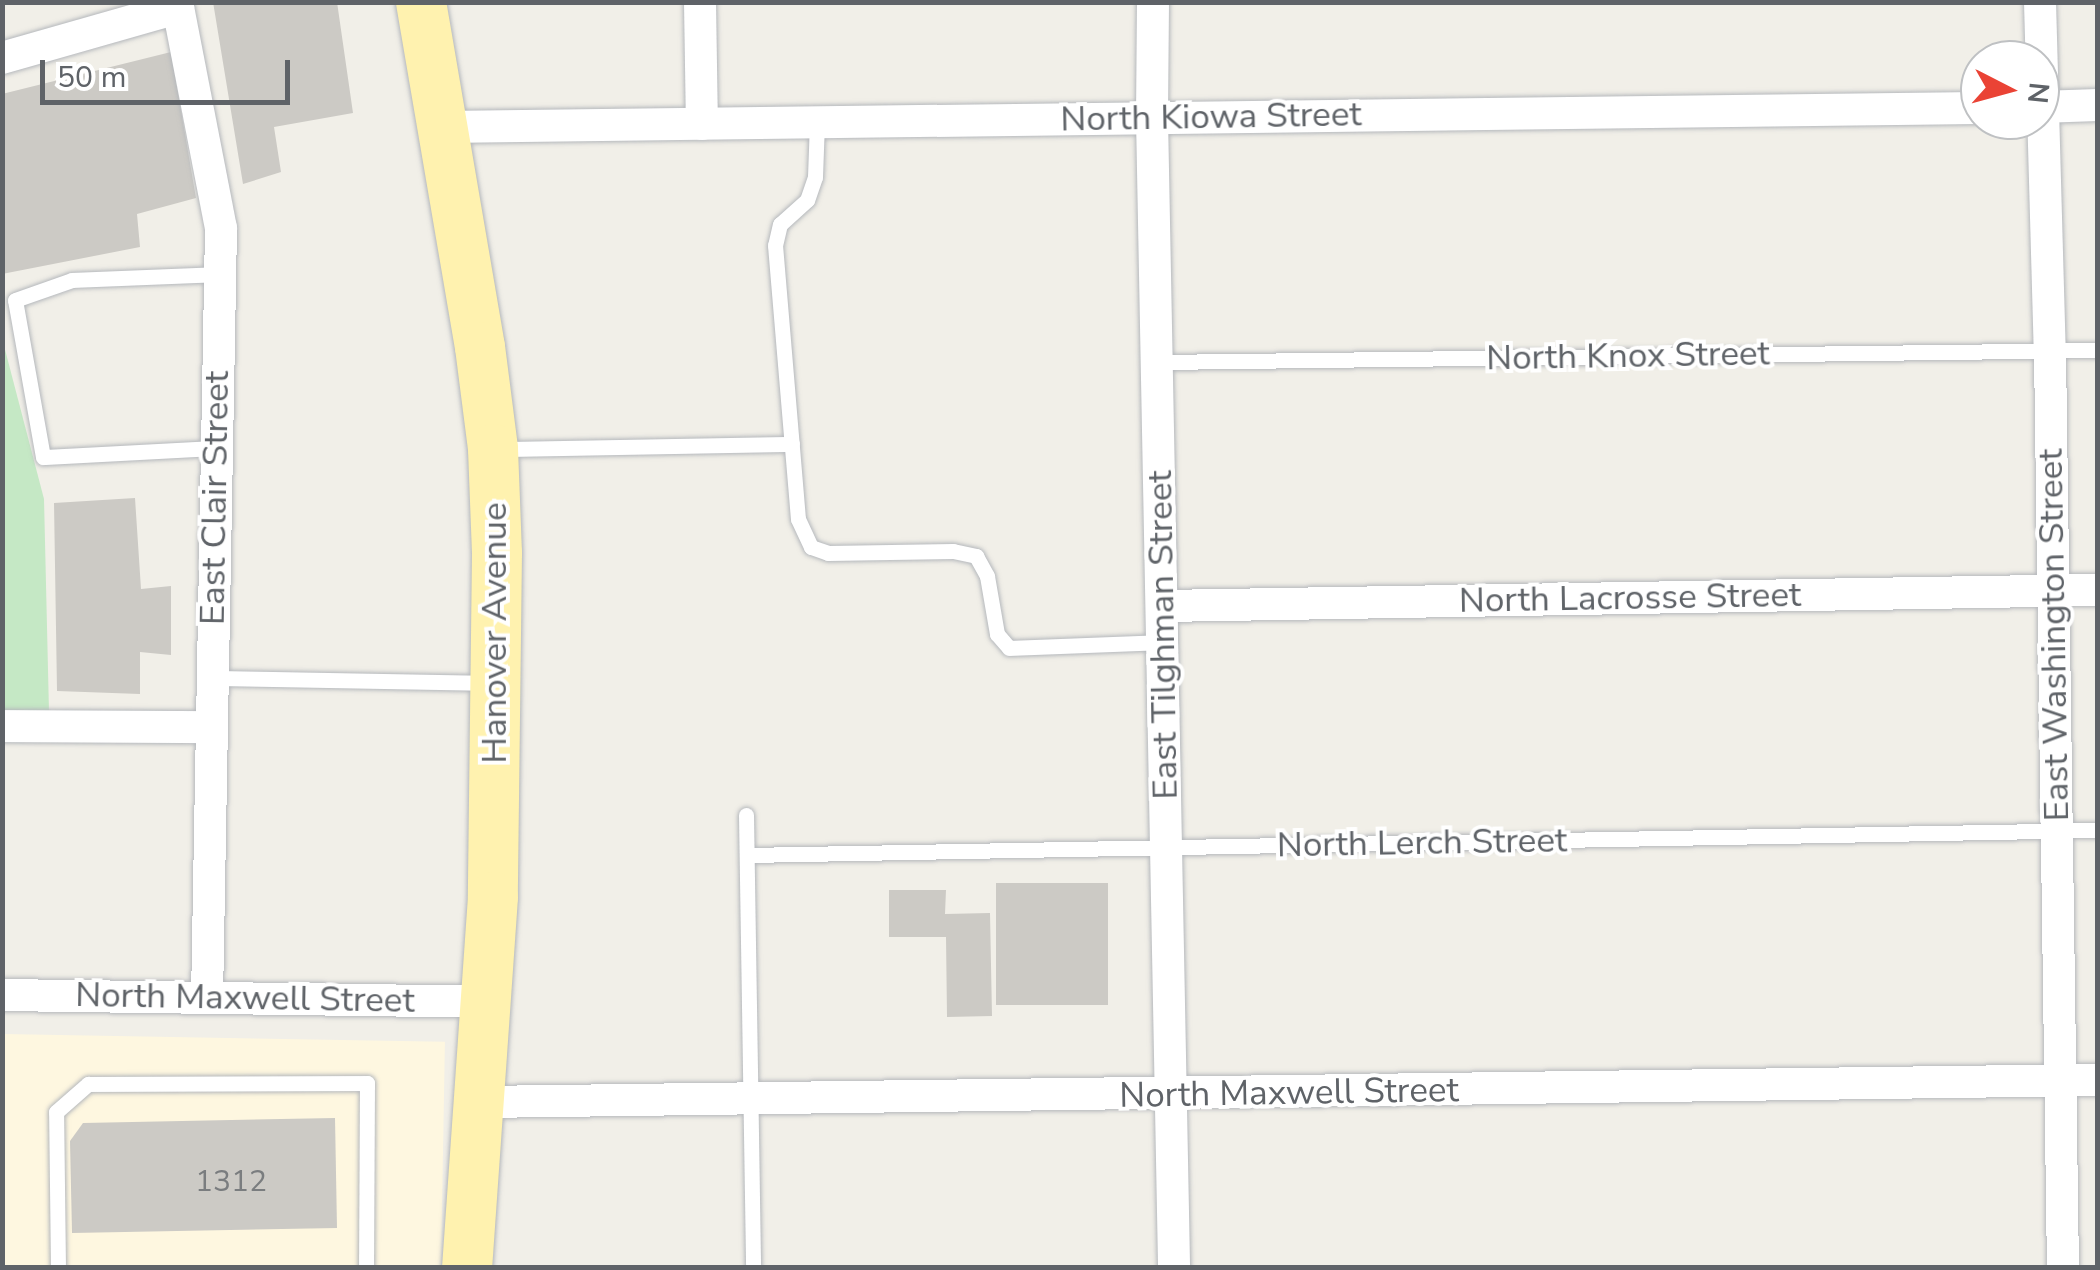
<!DOCTYPE html>
<style>
body{margin:0}
#map{position:relative;width:2100px;height:1270px;overflow:hidden;background:#f1efe8;font-family:"Nunito Sans",sans-serif}
div>[style]{position:absolute}
[style*='--x']{left:calc(var(--x)*1px);top:calc(var(--y)*1px);width:calc(var(--w)*1px);rotate:calc(var(--a)*1deg)}
.commercial>*{inset:0;background:#fef7e0;transform-origin:0 0}
.green>*{inset:0;background:#c5e8c5}
.building>*{inset:0;background:#cccac5;transform-origin:0 0}
.roads{filter:drop-shadow(0 0 2px #b5b8bc) drop-shadow(0 0 2px #b5b8bc)}
.lane>*{height:15px;margin:-7.5px;padding:0 7.5px;transform-origin:7.5px;border-radius:7.5px;background:#fff}
.street>*{height:32px;margin:-16px;padding:0 16px;transform-origin:16px;border-radius:16px;background:#fff}
.primary>*{height:50px;margin:-25px;padding:0 25px;transform-origin:25px;border-radius:25px;background:#fff2af}
span{translate:-50% -50%;white-space:nowrap;text-align:center;line-height:1.15;-webkit-text-stroke:8px #fff;paint-order:stroke}
.number-label{font-size:30px;color:#7a7d7f}
.number-label span{-webkit-text-stroke-width:0}
.street-label{font-size:35px;color:#5f6368}
.frame{position:absolute;inset:0;border:5px solid #5f6368;pointer-events:none}
.north{position:absolute;left:1960px;top:40px;width:100px;height:100px;box-sizing:border-box;background:#fff;border:2px solid #bfc1c3;border-radius:50%;rotate:96deg;font-size:28px;font-weight:700;line-height:40px;text-align:center;color:#5f6368}
.north::after{content:'';display:block;margin:auto;width:35px;height:45px;background:#ea4335;clip-path:polygon(50% 0,100% 100%,50% 72%,0 100%)}
.scale{position:absolute;left:40px;top:60px;width:250px;height:45px;box-sizing:border-box;border:5px solid #5f6368;border-top:0;padding-left:12px;font-size:30px;line-height:35px;white-space:nowrap;color:#5f6368;-webkit-text-stroke:8px #fff;paint-order:stroke}
</style>
<div id="map">
<div class="commercial">
<i style="left:3px;top:1034px;width:442px;height:234px;rotate:1deg"></i>
</div>
<div class="green">
<i style="clip-path:polygon(2px 338px,44px 499px,49px 712px,3px 711px)"></i>
</div>
<div class="building">
<i style="clip-path:polygon(213px 2px,337px 2px,353px 113px,274px 127px,281px 172px,243px 184px)"></i>
<i style="clip-path:polygon(171px 52px,196px 198px,137px 214px,140px 247px,2px 274px,2px 94px)"></i>
<i style="clip-path:polygon(135px 498px,141px 589px,171px 586px,171px 655px,140px 652px,140px 694px,57px 691px,54px 503px)"></i>
<i style="left:996px;top:883px;width:112px;height:122px"></i>
<i style="clip-path:polygon(889px 890px,946px 890px,945px 914px,990px 913px,992px 1016px,947px 1017px,946px 937px,889px 937px)"></i>
<i style="clip-path:polygon(335px 1118px,337px 1228px,72px 1233px,70px 1141px,83px 1123px)"></i>
</div>
<div class="roads">
<div class="lane">
<i style="--x:817;--y:122;--w:55;--a:92.1"></i>
<i style="--x:815;--y:177;--w:24;--a:109"></i>
<i style="--x:807;--y:200;--w:36;--a:138"></i>
<i style="--x:780;--y:224;--w:22;--a:103"></i>
<i style="--x:775;--y:245;--w:275;--a:85.2"></i>
<i style="--x:798;--y:519;--w:31;--a:65"></i>
<i style="--x:811;--y:547;--w:18;--a:19"></i>
<i style="--x:828;--y:553;--w:125;--a:-0.9"></i>
<i style="--x:953;--y:551;--w:24;--a:12"></i>
<i style="--x:976;--y:556;--w:23;--a:61"></i>
<i style="--x:987;--y:576;--w:59;--a:80.2"></i>
<i style="--x:997;--y:634;--w:18;--a:49"></i>
<i style="--x:1009;--y:648;--w:155;--a:-2.2"></i>
<i style="--x:1158;--y:362;--w:940;--a:-0.73"></i>
<i style="--x:216;--y:448;--w:173;--a:177"></i>
<i style="--x:43;--y:457;--w:159;--a:-100.1"></i>
<i style="--x:15;--y:300;--w:60;--a:-19.3"></i>
<i style="--x:72;--y:280;--w:148;--a:-2.3"></i>
<i style="--x:501;--y:449;--w:291;--a:-1"></i>
<i style="--x:211;--y:678;--w:276;--a:1"></i>
<i style="--x:746;--y:815;--w:453;--a:89.1"></i>
<i style="--x:747;--y:855;--w:1351;--a:-1.06"></i>
<i style="--x:58;--y:1268;--w:156;--a:-90.7"></i>
<i style="--x:56;--y:1112;--w:43;--a:-41.2"></i>
<i style="--x:88;--y:1084;--w:279;--a:-0.2"></i>
<i style="--x:367;--y:1083;--w:185;--a:90.3"></i>
</div>
<div class="street">
<i style="--x:177;--y:2;--w:230;--a:79"></i>
<i style="--x:221;--y:228;--w:770;--a:91.04"></i>
<i style="--x:700;--y:2;--w:122;--a:89.1"></i>
<i style="--x:1153;--y:2;--w:116;--a:90.5"></i>
<i style="--x:1152;--y:118;--w:1150;--a:88.9"></i>
<i style="--x:2040;--y:2;--w:349;--a:88.4"></i>
<i style="--x:2050;--y:351;--w:917;--a:89.19"></i>
<i style="--x:2;--y:58;--w:183;--a:-15.9"></i>
<i style="--x:2040;--y:107;--w:58;--a:-2"></i>
<i style="--x:443;--y:127;--w:1537;--a:-0.71"></i>
<i style="--x:1163;--y:606;--w:935;--a:-0.98"></i>
<i style="--x:2;--y:726;--w:208;--a:0.3"></i>
<i style="--x:2;--y:995;--w:486;--a:0.8"></i>
<i style="--x:481;--y:1102;--w:1617;--a:-0.78"></i>
</div>
<div class="primary">
<i style="--x:421;--y:2;--w:350;--a:80.3"></i>
<i style="--x:480;--y:347;--w:103;--a:82.7"></i>
<i style="--x:493;--y:449;--w:104;--a:87.8"></i>
<i style="--x:497;--y:553;--w:344;--a:90.7"></i>
<i style="--x:493;--y:897;--w:372;--a:94"></i>
</div>
</div>
<div class="number-label">
<span style="left:231px;top:1182px">1312</span>
</div>
<div class="street-label">
<span style="left:1211px;top:117px;rotate:-1deg">North Kiowa Street</span>
<span style="left:1628px;top:356px;rotate:-1deg">North Knox Street</span>
<span style="left:215px;top:498px;rotate:-89deg">East Clair Street</span>
<span style="left:1630px;top:598px;rotate:-1deg">North Lacrosse Street</span>
<span style="left:495px;top:633px;rotate:-90deg">Hanover Avenue</span>
<span style="left:1163px;top:635px;rotate:-91deg">East Tilghman Street</span>
<span style="left:2054px;top:635px;rotate:-91deg">East Washington Street</span>
<span style="left:1422px;top:843px;rotate:-1deg">North Lerch Street</span>
<span style="left:245px;top:998px;rotate:1deg">North Maxwell Street</span>
<span style="left:1289px;top:1093px;rotate:-1deg">North Maxwell Street</span>
</div>
<div class="frame"></div>
<div class="north">N</div>
<div class="scale">50 m</div>
</div>
